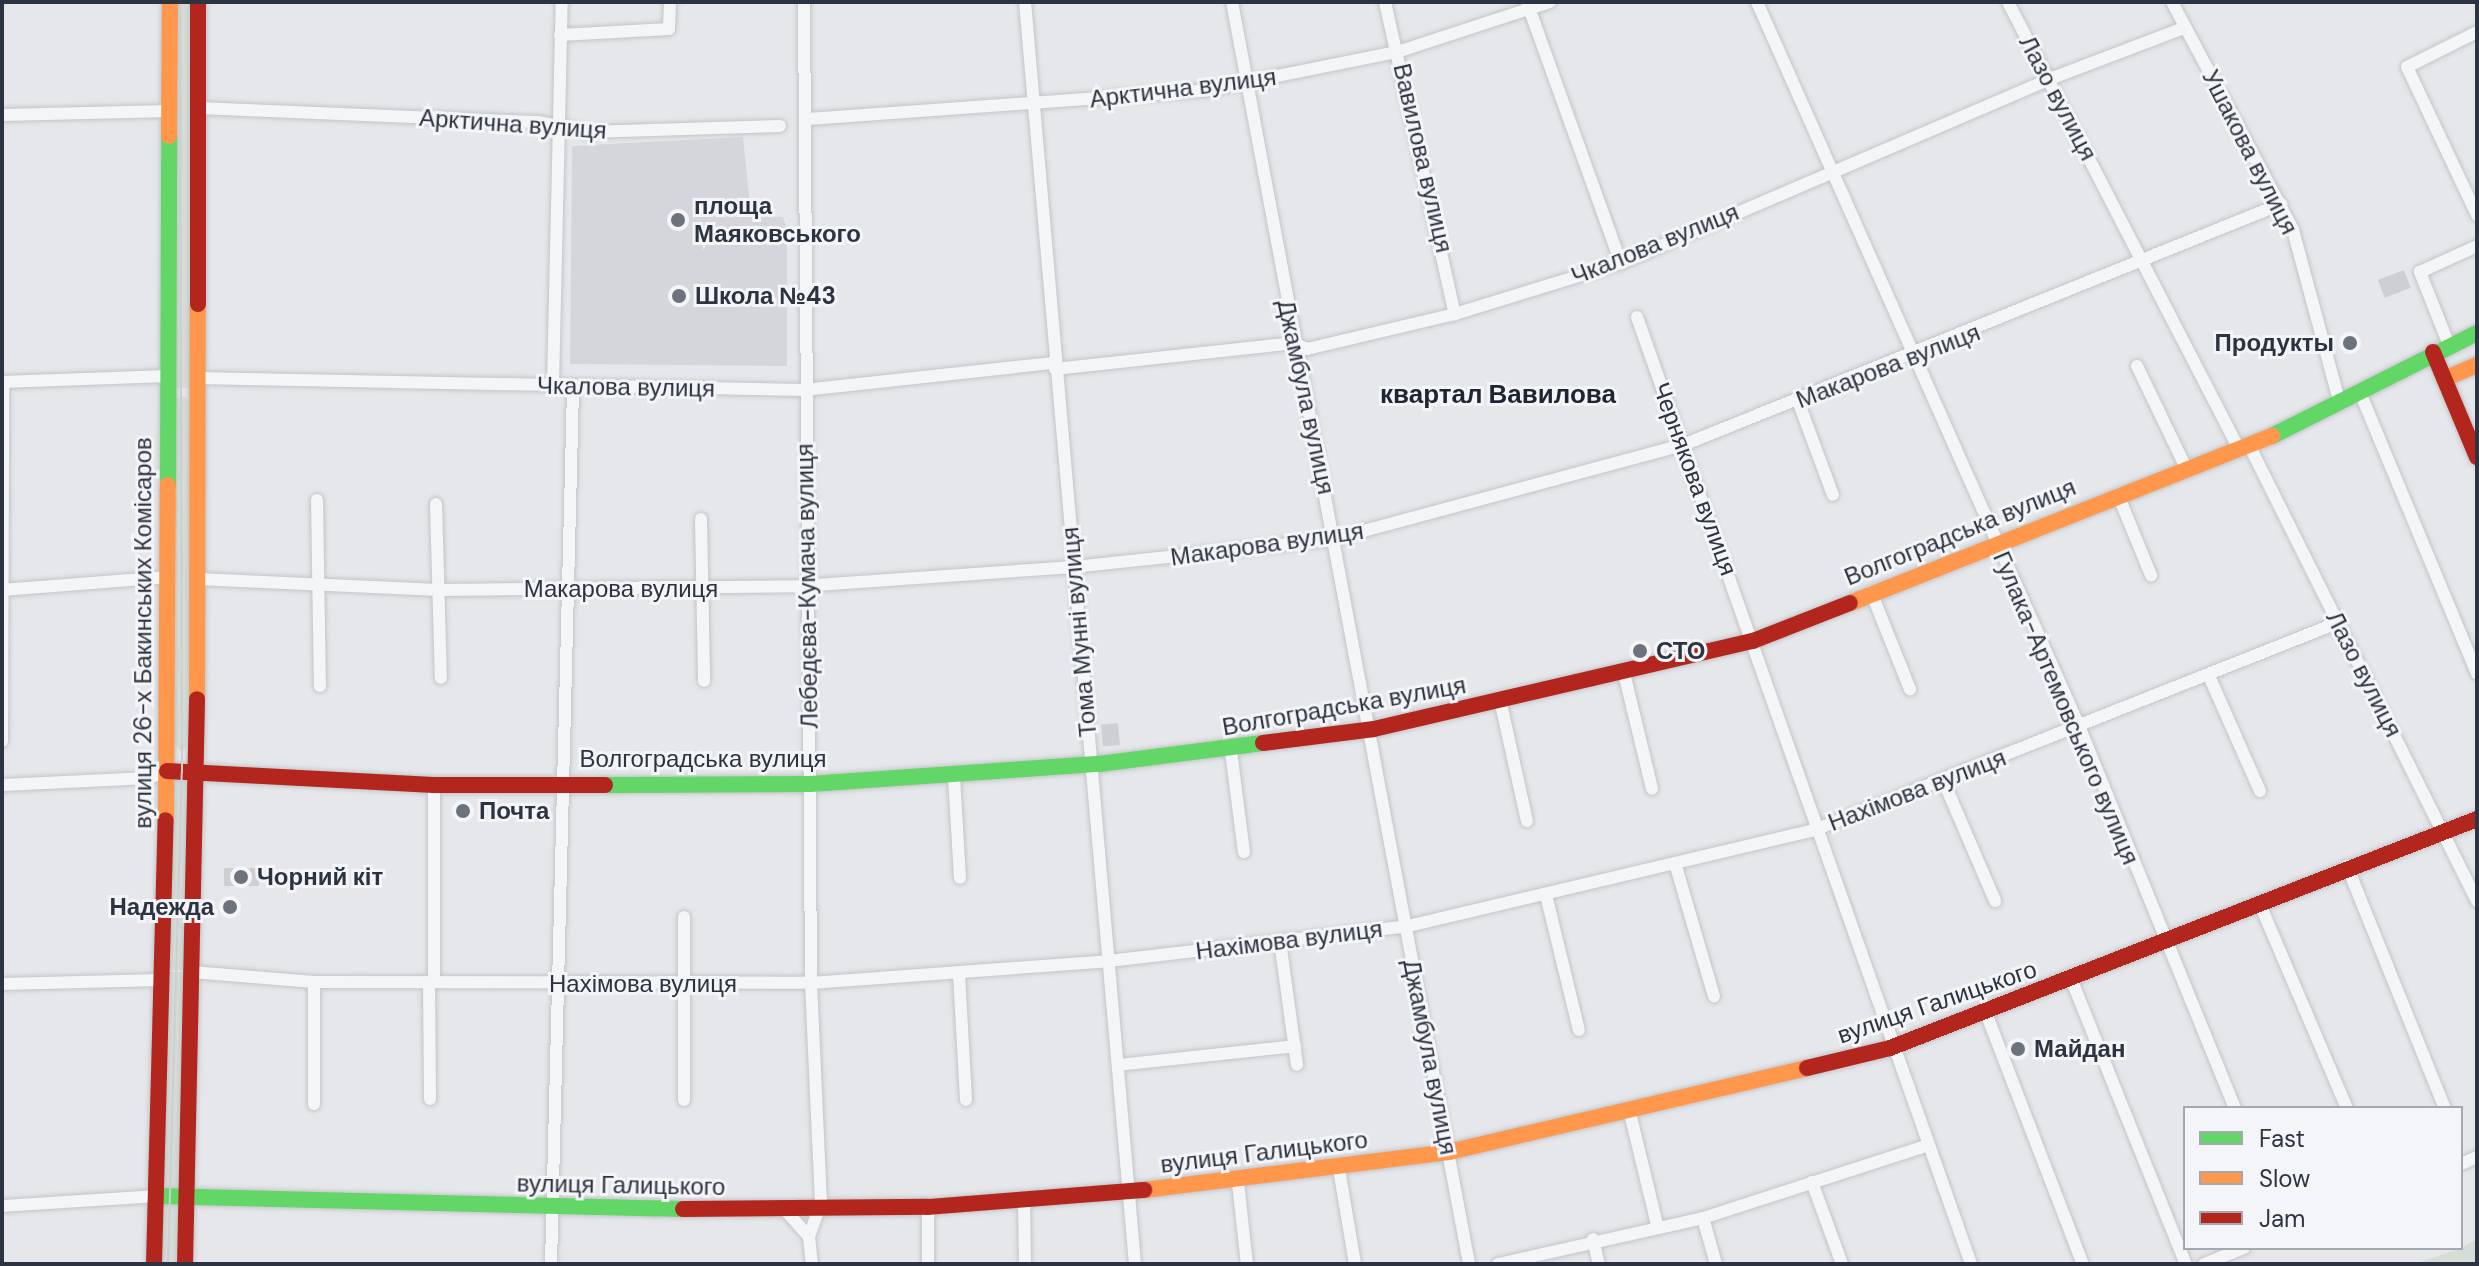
<!DOCTYPE html>
<meta charset="utf-8">
<style>
body{margin:0}
#map{position:relative;width:2479px;height:1266px;overflow:hidden;background:#e5e7ea;font-family:"DM Sans",sans-serif}
div>[style]{position:absolute}
[style*='--x']{left:calc(var(--x)*1px);top:calc(var(--y)*1px);width:calc(var(--w)*1px);rotate:calc(var(--a)*1deg)}
.built>*{inset:0;background:#d4d6dc}
.green>*{inset:0;background:#d6ddd6;transform-origin:0 0}
.building>*{inset:0;background:#cecfd2;transform-origin:0 0}
.roads{filter:drop-shadow(0 0 2px #c3c5c8) drop-shadow(0 0 2px #c3c5c8)}
.street>*{height:12px;margin:-6px;padding:0 6px;transform-origin:6px;border-radius:6px;background:#f4f5f6}
.fast>*{height:16px;margin:-8px;padding:0 8px;transform-origin:8px;border-radius:8px;background:#63d668}
.slow>*{height:16px;margin:-8px;padding:0 8px;transform-origin:8px;border-radius:8px;background:#ff974d}
.jam>*{height:16px;margin:-8px;padding:0 8px;transform-origin:8px;border-radius:8px;background:#b3261e}
.tram>*{height:2px;margin:-1px;padding:0 1px;transform-origin:1px;border-radius:1px;background:#cdced1}
.dots>*{width:22px;height:22px;translate:-50% -50%;box-sizing:border-box;border:4px solid #f4f5f8;border-radius:50%}
span{translate:-50% -50%;white-space:nowrap;text-align:center;line-height:1.15;-webkit-text-stroke:6px #f4f5f8;paint-order:stroke}
.street-label{font-size:24px;color:#2d3441}
.poi-label{font-size:24px;color:#2d3441;font-weight:700}
.left{translate:0 -50%;text-align:left}
.right{translate:-100% -50%;text-align:right}
.neighbourhood-label{font-size:26px;color:#1f2532;font-weight:700}
.frame{position:absolute;inset:0;border:4px solid #2d3441;pointer-events:none}
.legend{position:absolute;left:2183px;top:1106px;width:280px;height:144px;box-sizing:border-box;background:#f4f5f8;border:2px solid #a4a8af;margin:0;padding:10px 14px;list-style:none;font-size:24px;color:#2d3441}
.legend li{display:flex;align-items:center;gap:16px;height:40px}
.legend b{width:40px;border:2px solid #a4a8af}
</style>
<div id="map">
<div class="built">
<i style="clip-path:polygon(743px 137px,751px 215px,783px 217px,787px 229px,787px 366px,570px 364px,572px 146px)"></i>
</div>
<div class="green">
<i style="left:174px;top:2px;width:16px;height:386px"></i>
<i style="clip-path:polygon(184px 396px,190px 400px,189px 744px,182px 752px,173px 743px,176px 399px)"></i>
<i style="clip-path:polygon(182px 778px,192px 787px,186px 970px,168px 970px,174px 780px)"></i>
<i style="clip-path:polygon(168px 972px,186px 972px,180px 1185px,169px 1190px,162px 1184px)"></i>
<i style="left:162px;top:1202px;width:17px;height:62px;rotate:3deg"></i>
<i style="clip-path:polygon(2477px 1239px,2477px 1264px,2415px 1264px,2461px 1248px)"></i>
</div>
<div class="building">
<i style="left:2404px;top:270px;width:19px;height:28px;rotate:69deg"></i>
<i style="left:1118px;top:723px;width:22px;height:17px;rotate:85deg"></i>
<i style="left:259px;top:868px;width:18px;height:35px;rotate:90deg"></i>
</div>
<div class="roads">
<div class="street">
<i style="--x:804;--y:2;--w:981;--a:89.59"></i>
<i style="--x:811;--y:983;--w:219;--a:87.4"></i>
<i style="--x:821;--y:1202;--w:37;--a:109"></i>
<i style="--x:809;--y:1237;--w:27;--a:84"></i>
<i style="--x:1025;--y:2;--w:1267;--a:85.02"></i>
<i style="--x:1232;--y:2;--w:1284;--a:79.36"></i>
<i style="--x:1385;--y:2;--w:320;--a:77.4"></i>
<i style="--x:1757;--y:2;--w:792;--a:66.02"></i>
<i style="--x:2079;--y:726;--w:413;--a:67.8"></i>
<i style="--x:2008;--y:2;--w:505;--a:62.67"></i>
<i style="--x:2172;--y:2;--w:258;--a:62"></i>
<i style="--x:2293;--y:230;--w:177;--a:74.9"></i>
<i style="--x:1528;--y:5;--w:274;--a:70.2"></i>
<i style="--x:2477;--y:32;--w:78;--a:153.4"></i>
<i style="--x:2407;--y:67;--w:164;--a:64.7"></i>
<i style="--x:560;--y:35;--w:109;--a:-3.2"></i>
<i style="--x:669;--y:29;--w:27;--a:-88"></i>
<i style="--x:198;--y:108;--w:340;--a:2.4"></i>
<i style="--x:538;--y:122;--w:51;--a:11.3"></i>
<i style="--x:588;--y:132;--w:192;--a:-1.8"></i>
<i style="--x:2;--y:115;--w:168;--a:-1.4"></i>
<i style="--x:807;--y:119;--w:402;--a:-4.1"></i>
<i style="--x:1208;--y:90;--w:193;--a:-11.4"></i>
<i style="--x:1397;--y:52;--w:161;--a:-18.1"></i>
<i style="--x:1637;--y:317;--w:1004;--a:70.57"></i>
<i style="--x:2449;--y:345;--w:79;--a:-111.7"></i>
<i style="--x:2420;--y:272;--w:63;--a:-24.5"></i>
<i style="--x:2137;--y:366;--w:115;--a:64.3"></i>
<i style="--x:1055;--y:369;--w:239;--a:-6.2"></i>
<i style="--x:1293;--y:343;--w:15;--a:23"></i>
<i style="--x:1307;--y:349;--w:152;--a:-13.3"></i>
<i style="--x:1455;--y:314;--w:174;--a:-17.1"></i>
<i style="--x:1621;--y:263;--w:464;--a:-23.2"></i>
<i style="--x:2047;--y:80;--w:147;--a:-20.8"></i>
<i style="--x:196;--y:378;--w:608;--a:1.13"></i>
<i style="--x:804;--y:390;--w:251;--a:-6.2"></i>
<i style="--x:2;--y:382;--w:166;--a:-2.1"></i>
<i style="--x:553;--y:385;--w:383;--a:-88.7"></i>
<i style="--x:2359;--y:390;--w:307;--a:67.4"></i>
<i style="--x:1798;--y:401;--w:100;--a:69.6"></i>
<i style="--x:2250;--y:447;--w:508;--a:63.43"></i>
<i style="--x:2118;--y:495;--w:87;--a:67.6"></i>
<i style="--x:317;--y:500;--w:186;--a:89.1"></i>
<i style="--x:436;--y:504;--w:174;--a:88.4"></i>
<i style="--x:701;--y:519;--w:162;--a:88.9"></i>
<i style="--x:197;--y:579;--w:242;--a:2.6"></i>
<i style="--x:439;--y:590;--w:363;--a:-0.6"></i>
<i style="--x:802;--y:586;--w:273;--a:-4"></i>
<i style="--x:1074;--y:567;--w:262;--a:-6.1"></i>
<i style="--x:1334;--y:539;--w:361;--a:-15.1"></i>
<i style="--x:1683;--y:445;--w:645;--a:-21.95"></i>
<i style="--x:2;--y:590;--w:167;--a:-4.5"></i>
<i style="--x:1871;--y:592;--w:105;--a:68.1"></i>
<i style="--x:1624;--y:673;--w:119;--a:76.4"></i>
<i style="--x:2209;--y:676;--w:126;--a:66.1"></i>
<i style="--x:1501;--y:704;--w:120;--a:77.5"></i>
<i style="--x:2;--y:741;--w:359;--a:-89.8"></i>
<i style="--x:1231;--y:751;--w:102;--a:82.7"></i>
<i style="--x:954;--y:777;--w:101;--a:86.6"></i>
<i style="--x:1943;--y:780;--w:132;--a:66.7"></i>
<i style="--x:2;--y:785;--w:147;--a:-2.7"></i>
<i style="--x:149;--y:778;--w:19;--a:-21"></i>
<i style="--x:434;--y:785;--w:197;--a:90"></i>
<i style="--x:1675;--y:863;--w:139;--a:73.7"></i>
<i style="--x:2347;--y:866;--w:261;--a:68"></i>
<i style="--x:1546;--y:895;--w:139;--a:76.3"></i>
<i style="--x:2259;--y:902;--w:224;--a:66.9"></i>
<i style="--x:684;--y:917;--w:183;--a:90"></i>
<i style="--x:1280;--y:941;--w:125;--a:82.2"></i>
<i style="--x:192;--y:972;--w:122;--a:4.7"></i>
<i style="--x:314;--y:982;--w:497;--a:0.1"></i>
<i style="--x:811;--y:983;--w:298;--a:-4.2"></i>
<i style="--x:1108;--y:961;--w:298;--a:-6.6"></i>
<i style="--x:1404;--y:927;--w:424;--a:-13.3"></i>
<i style="--x:1817;--y:829;--w:559;--a:-21.61"></i>
<i style="--x:959;--y:974;--w:126;--a:86.8"></i>
<i style="--x:2072;--y:981;--w:305;--a:68.1"></i>
<i style="--x:429;--y:982;--w:117;--a:89.5"></i>
<i style="--x:2;--y:984;--w:159;--a:-1.4"></i>
<i style="--x:1986;--y:1013;--w:269;--a:68.9"></i>
<i style="--x:1118;--y:1065;--w:178;--a:-6.1"></i>
<i style="--x:314;--y:1104;--w:122;--a:-90"></i>
<i style="--x:1630;--y:1113;--w:115;--a:76.4"></i>
<i style="--x:2461;--y:1164;--w:17;--a:-24"></i>
<i style="--x:1339;--y:1169;--w:96;--a:80.4"></i>
<i style="--x:1812;--y:1182;--w:87;--a:69.9"></i>
<i style="--x:1238;--y:1183;--w:81;--a:83.7"></i>
<i style="--x:1024;--y:1199;--w:65;--a:89.1"></i>
<i style="--x:2;--y:1206;--w:154;--a:-3.7"></i>
<i style="--x:928;--y:1207;--w:57;--a:90"></i>
<i style="--x:785;--y:1210;--w:36;--a:48"></i>
<i style="--x:1703;--y:1218;--w:48;--a:74.2"></i>
<i style="--x:1593;--y:1239;--w:26;--a:77"></i>
<i style="--x:551;--y:1264;--w:878;--a:-88.56"></i>
<i style="--x:1498;--y:1264;--w:210;--a:-12.6"></i>
<i style="--x:1703;--y:1218;--w:237;--a:-17.9"></i>
<i style="--x:2204;--y:1264;--w:43;--a:-21.8"></i>
</div>
<div class="fast">
<i style="--x:2272;--y:436;--w:229;--a:-26.7"></i>
<i style="--x:168;--y:485;--w:349;--a:-89.8"></i>
<i style="--x:605;--y:785;--w:205;--a:-0.3"></i>
<i style="--x:810;--y:784;--w:290;--a:-4"></i>
<i style="--x:1099;--y:764;--w:165;--a:-7.3"></i>
<i style="--x:156;--y:1196;--w:527;--a:1.41"></i>
</div>
<div class="slow">
<i style="--x:169;--y:136;--w:134;--a:-89.6"></i>
<i style="--x:2444;--y:379;--w:36;--a:-23"></i>
<i style="--x:1850;--y:603;--w:454;--a:-21.6"></i>
<i style="--x:197;--y:699;--w:395;--a:-89.9"></i>
<i style="--x:166;--y:820;--w:335;--a:-89.7"></i>
<i style="--x:1144;--y:1190;--w:307;--a:-7.1"></i>
<i style="--x:1449;--y:1152;--w:368;--a:-13.2"></i>
</div>
<div class="jam">
<i style="--x:198;--y:304;--w:302;--a:-90"></i>
<i style="--x:2433;--y:352;--w:114;--a:67.3"></i>
<i style="--x:1263;--y:743;--w:112;--a:-7.2"></i>
<i style="--x:1374;--y:729;--w:389;--a:-13.1"></i>
<i style="--x:1753;--y:641;--w:104;--a:-21.4"></i>
<i style="--x:167;--y:771;--w:267;--a:3"></i>
<i style="--x:434;--y:785;--w:171;--a:0"></i>
<i style="--x:1807;--y:1068;--w:85;--a:-13.5"></i>
<i style="--x:1890;--y:1048;--w:630;--a:-21.31"></i>
<i style="--x:683;--y:1209;--w:245;--a:-0.5"></i>
<i style="--x:928;--y:1207;--w:217;--a:-4.5"></i>
<i style="--x:154;--y:1264;--w:444;--a:-88.5"></i>
<i style="--x:185;--y:1264;--w:565;--a:-88.78"></i>
</div>
</div>
<div class="tram">
<i style="--x:168;--y:1264;--w:492;--a:-88.4"></i>
<i style="--x:182;--y:772;--w:770;--a:-90.15"></i>
</div>
<div class="dots">
<i style="left:678px;top:220px;background:#6d737c"></i>
<i style="left:679px;top:296px;background:#6d737c"></i>
<i style="left:2350px;top:343px;background:#6d737c"></i>
<i style="left:1640px;top:651px;background:#6d737c"></i>
<i style="left:463px;top:811px;background:#6d737c"></i>
<i style="left:241px;top:877px;background:#6d737c"></i>
<i style="left:230px;top:907px;background:#6d737c"></i>
<i style="left:2018px;top:1049px;background:#6d737c"></i>
</div>
<div class="street-label">
<span style="left:1183px;top:88px;rotate:-7deg">Арктична вулиця</span>
<span style="left:2058px;top:98px;rotate:62deg">Лазо вулиця</span>
<span style="left:513px;top:124px;rotate:4deg">Арктична вулиця</span>
<span style="left:2250px;top:152px;rotate:63deg">Ушакова вулиця</span>
<span style="left:1423px;top:158px;rotate:77deg">Вавилова вулиця</span>
<span style="left:1655px;top:244px;rotate:-22deg">Чкалова вулиця</span>
<span style="left:1888px;top:366px;rotate:-21deg">Макарова вулиця</span>
<span style="left:626px;top:387px;rotate:1deg">Чкалова вулиця</span>
<span style="left:1306px;top:397px;rotate:78deg">Джамбула вулиця</span>
<span style="left:1695px;top:479px;rotate:70deg">Чернякова вулиця</span>
<span style="left:1960px;top:532px;rotate:-22deg">Волгоградська вулиця</span>
<span style="left:1267px;top:544px;rotate:-8deg">Макарова вулиця</span>
<span style="left:807px;top:586px;rotate:-91deg">Лебедєва-Кумача вулиця</span>
<span style="left:621px;top:589px">Макарова вулиця</span>
<span style="left:1079px;top:632px;rotate:-95deg">Тома Мунні вулиця</span>
<span style="left:143px;top:633px;rotate:-90deg">вулиця 26-х Бакинських Комісаров</span>
<span style="left:2364px;top:674px;rotate:63deg">Лазо вулиця</span>
<span style="left:1344px;top:706px;rotate:-10deg">Волгоградська вулиця</span>
<span style="left:2066px;top:708px;rotate:67deg">Гулака-Артемовського вулиця</span>
<span style="left:703px;top:759px">Волгоградська вулиця</span>
<span style="left:1917px;top:790px;rotate:-21deg">Нахімова вулиця</span>
<span style="left:1289px;top:940px;rotate:-7deg">Нахімова вулиця</span>
<span style="left:643px;top:984px">Нахімова вулиця</span>
<span style="left:1937px;top:1002px;rotate:-19deg">вулиця Галицького</span>
<span style="left:1430px;top:1057px;rotate:79deg">Джамбула вулиця</span>
<span style="left:1264px;top:1152px;rotate:-7deg">вулиця Галицького</span>
<span style="left:621px;top:1185px;rotate:1deg">вулиця Галицького</span>
</div>
<div class="poi-label">
<span class="left" style="left:694px;top:220px">площа<br>Маяковського</span>
<span class="left" style="left:695px;top:296px">Школа №43</span>
<span class="right" style="left:2334px;top:343px">Продукты</span>
<span class="left" style="left:1656px;top:651px">СТО</span>
<span class="left" style="left:479px;top:811px">Почта</span>
<span class="left" style="left:257px;top:877px">Чорний кіт</span>
<span class="right" style="left:214px;top:907px">Надежда</span>
<span class="left" style="left:2034px;top:1049px">Майдан</span>
</div>
<div class="neighbourhood-label">
<span style="left:1498px;top:395px">квартал Вавилова</span>
</div>
<div class="frame"></div>
<ul class="legend">
<li><b style="height:10px;background:#63d668"></b>Fast</li>
<li><b style="height:10px;background:#ff974d"></b>Slow</li>
<li><b style="height:10px;background:#b3261e"></b>Jam</li>
</ul>
</div>
